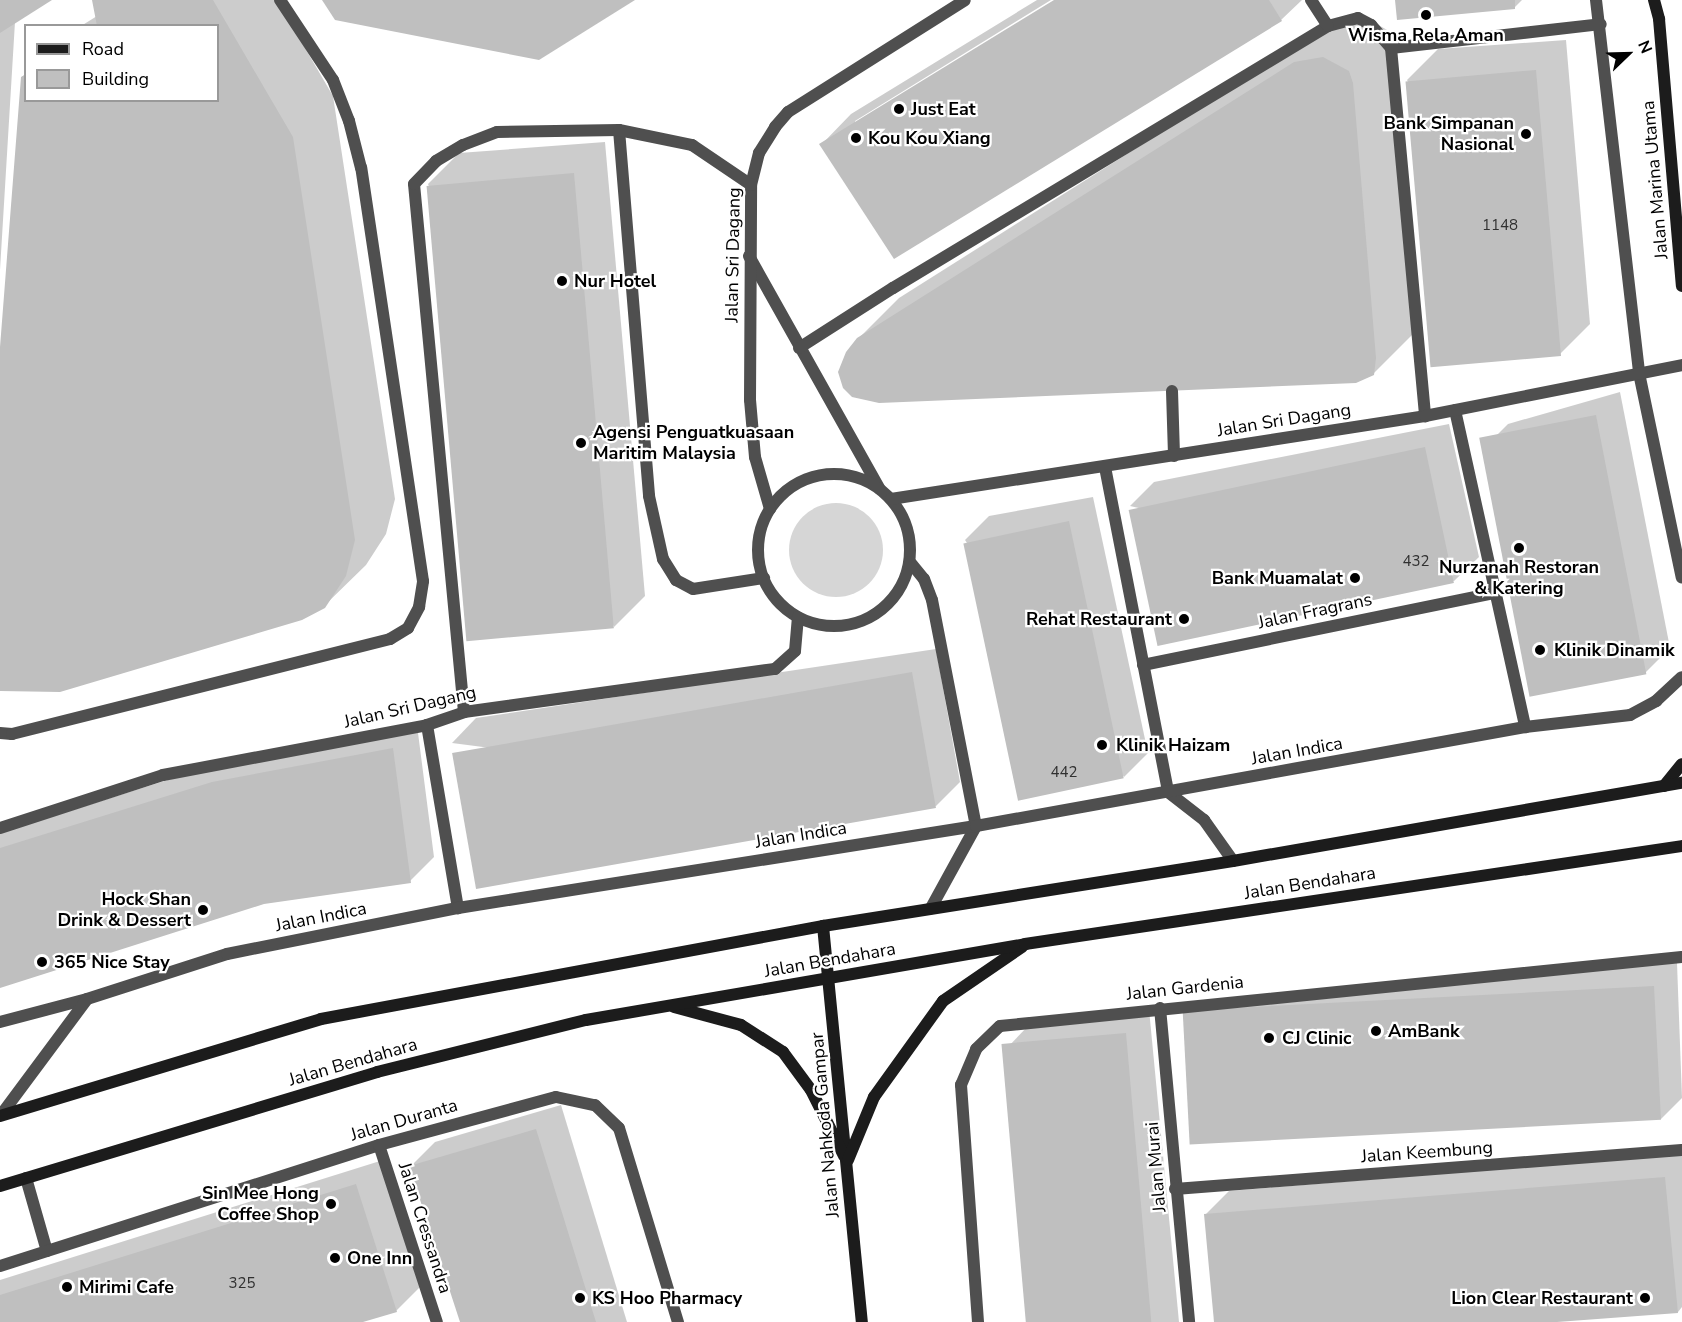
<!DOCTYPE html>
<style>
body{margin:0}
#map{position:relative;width:1682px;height:1322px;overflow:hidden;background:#fff;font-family:"Nunito Sans",sans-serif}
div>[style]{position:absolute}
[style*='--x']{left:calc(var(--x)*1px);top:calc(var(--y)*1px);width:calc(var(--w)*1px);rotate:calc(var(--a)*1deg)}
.green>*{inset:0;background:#d6d6d6}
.round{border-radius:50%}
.shadow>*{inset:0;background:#0003}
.building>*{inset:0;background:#bfbfbf;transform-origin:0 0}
.lane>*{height:12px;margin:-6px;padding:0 6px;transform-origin:6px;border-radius:6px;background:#4f4f4f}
.lane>.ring{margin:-6px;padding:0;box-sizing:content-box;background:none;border:12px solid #4f4f4f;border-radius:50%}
.street>*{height:12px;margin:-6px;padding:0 6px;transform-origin:6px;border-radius:6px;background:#4f4f4f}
.secondary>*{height:12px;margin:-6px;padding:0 6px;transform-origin:6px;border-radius:6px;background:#1c1c1c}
.dots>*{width:16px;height:16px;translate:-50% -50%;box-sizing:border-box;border:3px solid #fff;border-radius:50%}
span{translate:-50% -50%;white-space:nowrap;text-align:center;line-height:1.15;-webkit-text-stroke:4.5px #fff;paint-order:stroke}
.number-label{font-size:15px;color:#303030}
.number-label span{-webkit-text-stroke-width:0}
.poi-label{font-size:18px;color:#000;font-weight:700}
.left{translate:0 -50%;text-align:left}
.right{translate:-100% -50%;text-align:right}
.street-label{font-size:18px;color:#000}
.legend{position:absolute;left:24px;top:24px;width:195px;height:78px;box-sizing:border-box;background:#fff;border:2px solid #999;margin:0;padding:8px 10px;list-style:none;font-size:18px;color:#000}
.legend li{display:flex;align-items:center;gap:12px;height:30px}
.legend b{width:30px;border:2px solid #999}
.north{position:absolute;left:1598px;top:24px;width:60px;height:60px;-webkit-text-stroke:4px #fff;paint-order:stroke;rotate:67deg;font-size:16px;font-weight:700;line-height:24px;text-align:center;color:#000}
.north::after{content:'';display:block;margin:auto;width:21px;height:27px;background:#000;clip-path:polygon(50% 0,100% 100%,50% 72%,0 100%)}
</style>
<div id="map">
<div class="green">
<i class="round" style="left:789px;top:503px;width:94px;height:94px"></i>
</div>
<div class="shadow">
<i style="clip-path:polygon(0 0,49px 0,15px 22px,0 270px)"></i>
<i style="clip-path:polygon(94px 0,277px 0,333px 96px,395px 499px,386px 534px,366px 565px,324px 606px,0 690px,0 367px,22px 77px,26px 74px,26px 100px,218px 100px,218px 26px,81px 26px,97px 16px)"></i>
<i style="clip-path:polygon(1037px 0,1051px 0,855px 121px,855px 124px,1057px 0,1302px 0,1281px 20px,821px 145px,851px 114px)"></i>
<i style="clip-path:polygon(1397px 0,1522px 0,1514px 8px)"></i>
<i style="clip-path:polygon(1364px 17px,1389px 31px,1393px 42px,1414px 333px,1373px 374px,858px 339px,899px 298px,1336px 22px)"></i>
<i style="clip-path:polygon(1566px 40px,1590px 324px,1559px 355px,1407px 80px,1438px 49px)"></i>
<i style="clip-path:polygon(605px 142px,645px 596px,614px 627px,428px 184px,459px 153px)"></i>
<i style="clip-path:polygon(1620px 392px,1670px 648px,1645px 673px,1484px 448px,1508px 424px)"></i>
<i style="clip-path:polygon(1449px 424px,1479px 557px,1454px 581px,1130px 506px,1154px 482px)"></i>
<i style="clip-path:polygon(1093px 497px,1148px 753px,1124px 777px,965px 540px,989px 516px)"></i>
<i style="clip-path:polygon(936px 649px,960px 782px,936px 806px,452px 743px,476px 718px)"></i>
<i style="clip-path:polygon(417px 725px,434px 857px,410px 881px,263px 903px,0 986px,0 833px,237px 758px)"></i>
<i style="clip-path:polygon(1677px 963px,1682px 1098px,1661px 1119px,1185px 1027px,1210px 1003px)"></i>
<i style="clip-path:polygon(1149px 1009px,1179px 1322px,1032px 1322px,1004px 1051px,1028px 1026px)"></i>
<i style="clip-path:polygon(561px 1105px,627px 1322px,462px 1322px,411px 1166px,435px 1142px)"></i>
<i style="clip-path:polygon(1682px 1154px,1682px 1307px,1678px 1312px,1537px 1322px,1215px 1322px,1205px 1215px,1229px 1191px)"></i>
<i style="clip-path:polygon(380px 1161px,420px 1287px,396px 1311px,358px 1322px,0 1322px,0 1280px)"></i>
</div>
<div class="building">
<i style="clip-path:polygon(0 0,52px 0,0 33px)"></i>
<i style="clip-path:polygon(92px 0,213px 0,293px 137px,355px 540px,346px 576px,325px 608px,302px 620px,60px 692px,0 691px,0 347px,21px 77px,26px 74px,26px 100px,218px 100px,218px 26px,97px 26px)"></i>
<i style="clip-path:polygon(322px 0,635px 0,539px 60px,335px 20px)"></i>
<i style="clip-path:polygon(1054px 0,1269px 0,1282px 21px,894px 259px,819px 144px)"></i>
<i style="clip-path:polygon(1395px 0,1515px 0,1515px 9px,1397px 20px)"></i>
<i style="clip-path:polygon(1323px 57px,1349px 71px,1353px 83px,1376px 358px,1374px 375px,1356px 383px,879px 403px,852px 397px,843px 388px,838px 372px,846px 352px,857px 338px,1294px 62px)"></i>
<i style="left:1536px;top:70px;width:287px;height:131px;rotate:85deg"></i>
<i style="left:574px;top:173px;width:457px;height:148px;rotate:85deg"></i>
<i style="left:1596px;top:415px;width:264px;height:119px;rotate:79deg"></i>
<i style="left:1425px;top:447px;width:139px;height:303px;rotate:78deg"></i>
<i style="left:1069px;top:521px;width:263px;height:108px;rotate:78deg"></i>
<i style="left:912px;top:672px;width:138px;height:467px;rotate:80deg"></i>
<i style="clip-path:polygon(393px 748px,411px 883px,264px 904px,0 988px,0 848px,212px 782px)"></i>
<i style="left:1654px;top:986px;width:134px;height:472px;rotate:87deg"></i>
<i style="left:1126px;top:1033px;width:290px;height:125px;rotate:85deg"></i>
<i style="clip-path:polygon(536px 1129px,596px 1322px,460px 1322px,409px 1166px)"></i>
<i style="clip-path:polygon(1665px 1177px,1678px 1313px,1557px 1322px,1214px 1322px,1204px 1214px)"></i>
<i style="clip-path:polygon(356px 1184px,397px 1312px,363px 1322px,0 1322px,0 1295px)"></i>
</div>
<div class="lane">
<i style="--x:1596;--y:0;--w:375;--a:83.4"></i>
<i style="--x:1639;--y:373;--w:209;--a:78.2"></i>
<i style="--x:619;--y:130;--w:367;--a:85.3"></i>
<i style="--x:649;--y:496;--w:65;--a:77.5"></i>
<i style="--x:663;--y:559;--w:25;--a:58"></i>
<i style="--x:676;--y:580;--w:19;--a:28"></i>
<i style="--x:693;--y:589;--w:72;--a:-8.8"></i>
<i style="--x:749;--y:256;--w:267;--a:60.7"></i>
<i style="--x:799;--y:348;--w:112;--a:-32.6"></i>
<i style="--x:893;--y:288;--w:508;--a:-31.06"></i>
<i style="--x:1328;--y:26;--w:31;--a:-15"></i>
<i style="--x:1358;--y:18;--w:15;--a:28"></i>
<i style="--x:1371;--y:25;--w:30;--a:49"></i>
<i style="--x:1391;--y:48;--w:370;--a:84.7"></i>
<i style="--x:1172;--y:391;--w:65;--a:88.2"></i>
<i style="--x:1455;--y:410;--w:325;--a:77.5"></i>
<i style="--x:1105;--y:467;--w:331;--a:79"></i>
<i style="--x:1168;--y:792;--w:46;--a:37.9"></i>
<i style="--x:1204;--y:820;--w:50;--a:54.7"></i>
<i class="ring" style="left:758px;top:474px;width:140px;height:140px"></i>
<i style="--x:891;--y:499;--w:540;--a:-8.83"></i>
<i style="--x:1425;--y:416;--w:262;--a:-11.2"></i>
<i style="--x:770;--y:509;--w:54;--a:-106.1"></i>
<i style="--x:755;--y:457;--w:57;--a:-95"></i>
<i style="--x:750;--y:400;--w:215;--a:-89.7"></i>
<i style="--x:751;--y:185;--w:33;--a:-76"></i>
<i style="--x:759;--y:153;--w:31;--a:-58"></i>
<i style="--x:775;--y:127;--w:20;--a:-49"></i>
<i style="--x:788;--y:112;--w:209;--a:-32.3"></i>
<i style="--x:910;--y:562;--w:22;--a:51"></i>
<i style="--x:924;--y:579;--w:22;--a:69"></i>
<i style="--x:932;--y:600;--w:230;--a:79"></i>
<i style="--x:976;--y:826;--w:94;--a:118.8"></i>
<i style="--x:1143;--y:665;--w:358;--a:-11.6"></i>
<i style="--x:464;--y:712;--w:530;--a:-95.41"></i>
<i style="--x:414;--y:184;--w:32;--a:-46"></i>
<i style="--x:436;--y:161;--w:31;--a:-31"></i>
<i style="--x:463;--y:145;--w:36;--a:-21"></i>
<i style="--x:497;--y:132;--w:122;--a:-0.9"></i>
<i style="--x:619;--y:130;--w:75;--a:11.6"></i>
<i style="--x:692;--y:145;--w:71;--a:34.1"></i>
<i style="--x:427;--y:725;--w:186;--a:80.4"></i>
<i style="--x:0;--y:733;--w:12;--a:5"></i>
<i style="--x:12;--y:734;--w:390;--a:-14.1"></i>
<i style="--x:390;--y:639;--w:21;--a:-31"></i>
<i style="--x:408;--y:628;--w:24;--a:-62"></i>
<i style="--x:419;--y:607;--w:26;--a:-81"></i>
<i style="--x:423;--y:581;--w:418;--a:-98.5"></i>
<i style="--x:361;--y:168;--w:49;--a:-104.3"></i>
<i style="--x:349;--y:121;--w:44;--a:-111.3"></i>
<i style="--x:333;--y:80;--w:96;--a:-123.5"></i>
<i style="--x:0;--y:828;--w:171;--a:-18"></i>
<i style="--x:163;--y:775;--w:269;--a:-10.7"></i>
<i style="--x:427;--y:725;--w:39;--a:-19"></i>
<i style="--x:464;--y:712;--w:314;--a:-7.9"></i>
<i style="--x:775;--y:669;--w:27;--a:-42"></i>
<i style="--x:795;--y:651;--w:34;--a:-85"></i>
<i style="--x:1160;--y:1008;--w:315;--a:84.7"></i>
<i style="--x:0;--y:1022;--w:90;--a:-14.8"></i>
<i style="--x:87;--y:999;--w:147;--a:-17.8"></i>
<i style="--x:227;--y:954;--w:236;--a:-11.3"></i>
<i style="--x:458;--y:908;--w:524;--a:-9"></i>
<i style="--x:976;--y:826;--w:558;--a:-10.22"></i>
<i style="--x:1525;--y:727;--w:106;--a:-6.5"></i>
<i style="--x:1630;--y:715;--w:30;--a:-28"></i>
<i style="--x:1656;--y:701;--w:35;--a:-43"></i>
<i style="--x:1;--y:1115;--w:144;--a:-53.4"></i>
<i style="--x:379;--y:1145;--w:186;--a:71.9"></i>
<i style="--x:26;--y:1178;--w:76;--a:74"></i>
<i style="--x:1175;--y:1189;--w:508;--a:-4.4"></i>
<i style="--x:0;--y:1266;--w:398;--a:-17.7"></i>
<i style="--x:379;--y:1145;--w:183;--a:-15.2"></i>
<i style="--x:556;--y:1097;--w:40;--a:12"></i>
<i style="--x:595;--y:1105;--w:33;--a:44"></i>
<i style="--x:619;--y:1128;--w:203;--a:73.1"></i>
<i style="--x:978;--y:1322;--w:238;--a:-94.1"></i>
<i style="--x:961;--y:1085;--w:39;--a:-67"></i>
<i style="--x:976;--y:1049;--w:33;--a:-44"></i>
<i style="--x:1000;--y:1026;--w:685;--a:-5.78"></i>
</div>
<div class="street">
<i style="--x:1311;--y:0;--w:31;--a:57"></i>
<i style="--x:1391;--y:48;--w:211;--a:-6.5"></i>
</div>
<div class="secondary">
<i style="--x:1654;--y:0;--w:20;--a:75"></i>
<i style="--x:1659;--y:19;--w:268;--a:85.1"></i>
<i style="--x:1664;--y:786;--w:28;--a:-51"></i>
<i style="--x:823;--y:926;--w:398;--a:84.4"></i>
<i style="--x:674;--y:1007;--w:69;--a:15"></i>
<i style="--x:741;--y:1025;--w:50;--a:32.7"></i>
<i style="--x:783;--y:1052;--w:47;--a:53.6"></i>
<i style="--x:811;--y:1090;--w:74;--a:63.4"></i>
<i style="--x:0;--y:1116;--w:335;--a:-16.8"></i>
<i style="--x:321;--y:1019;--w:511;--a:-10.5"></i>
<i style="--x:823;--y:926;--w:415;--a:-9"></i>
<i style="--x:1233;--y:861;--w:456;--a:-9.9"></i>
<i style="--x:848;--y:1160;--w:68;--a:-67.6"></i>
<i style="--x:874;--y:1097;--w:118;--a:-54.3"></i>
<i style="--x:943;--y:1001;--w:96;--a:-34.4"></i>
<i style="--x:0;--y:1186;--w:394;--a:-16.8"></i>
<i style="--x:377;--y:1072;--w:215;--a:-14"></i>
<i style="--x:586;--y:1020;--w:446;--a:-9.8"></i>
<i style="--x:1025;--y:944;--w:664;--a:-8.48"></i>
</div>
<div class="dots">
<i style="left:1426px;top:15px;background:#000"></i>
<i style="left:899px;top:109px;background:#000"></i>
<i style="left:1526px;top:134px;background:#000"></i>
<i style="left:856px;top:138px;background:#000"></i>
<i style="left:562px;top:281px;background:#000"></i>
<i style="left:581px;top:443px;background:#000"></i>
<i style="left:1519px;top:548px;background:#000"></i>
<i style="left:1355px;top:578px;background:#000"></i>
<i style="left:1184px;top:619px;background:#000"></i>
<i style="left:1540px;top:650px;background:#000"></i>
<i style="left:1102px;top:745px;background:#000"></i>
<i style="left:203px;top:910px;background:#000"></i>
<i style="left:42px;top:962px;background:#000"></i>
<i style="left:1376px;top:1031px;background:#000"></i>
<i style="left:1269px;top:1038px;background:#000"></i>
<i style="left:331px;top:1204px;background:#000"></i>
<i style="left:335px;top:1258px;background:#000"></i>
<i style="left:67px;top:1287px;background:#000"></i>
<i style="left:580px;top:1298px;background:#000"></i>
<i style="left:1645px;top:1298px;background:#000"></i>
</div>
<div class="number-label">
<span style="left:1500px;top:226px">1148</span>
<span style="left:1416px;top:562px">432</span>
<span style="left:1064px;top:773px">442</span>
<span style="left:242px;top:1284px">325</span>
</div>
<div class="poi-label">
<span style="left:1426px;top:35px">Wisma Rela Aman</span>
<span class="left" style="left:911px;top:109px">Just Eat</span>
<span class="right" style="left:1514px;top:134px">Bank Simpanan<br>Nasional</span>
<span class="left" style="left:868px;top:138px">Kou Kou Xiang</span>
<span class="left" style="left:574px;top:281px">Nur Hotel</span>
<span class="left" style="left:593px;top:443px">Agensi Penguatkuasaan<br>Maritim Malaysia</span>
<span style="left:1519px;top:578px">Nurzanah Restoran<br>&amp; Katering</span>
<span class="right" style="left:1343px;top:578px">Bank Muamalat</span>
<span class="right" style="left:1172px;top:619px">Rehat Restaurant</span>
<span class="left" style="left:1554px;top:650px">Klinik Dinamik</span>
<span class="left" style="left:1116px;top:745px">Klinik Haizam</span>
<span class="right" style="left:191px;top:910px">Hock Shan<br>Drink &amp; Dessert</span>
<span class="left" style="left:54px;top:962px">365 Nice Stay</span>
<span class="left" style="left:1388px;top:1031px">AmBank</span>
<span class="left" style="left:1282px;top:1038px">CJ Clinic</span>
<span class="right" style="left:319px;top:1204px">Sin Mee Hong<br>Coffee Shop</span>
<span class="left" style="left:347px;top:1258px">One Inn</span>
<span class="left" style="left:79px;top:1287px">Mirimi Cafe</span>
<span class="left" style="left:592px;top:1298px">KS Hoo Pharmacy</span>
<span class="right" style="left:1633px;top:1298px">Lion Clear Restaurant</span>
</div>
<div class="street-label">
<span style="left:1655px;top:180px;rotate:-95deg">Jalan Marina Utama</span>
<span style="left:733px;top:255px;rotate:-89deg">Jalan Sri Dagang</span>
<span style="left:1284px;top:420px;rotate:-9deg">Jalan Sri Dagang</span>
<span style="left:1315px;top:611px;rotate:-12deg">Jalan Fragrans</span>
<span style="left:410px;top:707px;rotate:-13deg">Jalan Sri Dagang</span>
<span style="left:1297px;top:751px;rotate:-10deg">Jalan Indica</span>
<span style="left:801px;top:835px;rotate:-9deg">Jalan Indica</span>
<span style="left:1310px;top:883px;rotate:-9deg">Jalan Bendahara</span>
<span style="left:321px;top:917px;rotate:-11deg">Jalan Indica</span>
<span style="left:830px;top:960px;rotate:-10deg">Jalan Bendahara</span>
<span style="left:1185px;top:988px;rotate:-6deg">Jalan Gardenia</span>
<span style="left:353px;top:1062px;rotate:-16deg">Jalan Bendahara</span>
<span style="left:404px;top:1120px;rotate:-16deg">Jalan Duranta</span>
<span style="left:825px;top:1125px;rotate:-95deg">Jalan Nahkoda Gampar</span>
<span style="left:1427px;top:1152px;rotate:-4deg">Jalan Keembung</span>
<span style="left:1156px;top:1167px;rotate:-95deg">Jalan Murai</span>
<span style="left:425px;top:1228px;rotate:72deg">Jalan Cressandra</span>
</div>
<ul class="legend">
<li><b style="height:8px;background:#1c1c1c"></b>Road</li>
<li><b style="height:16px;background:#bfbfbf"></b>Building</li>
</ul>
<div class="north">N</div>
</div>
